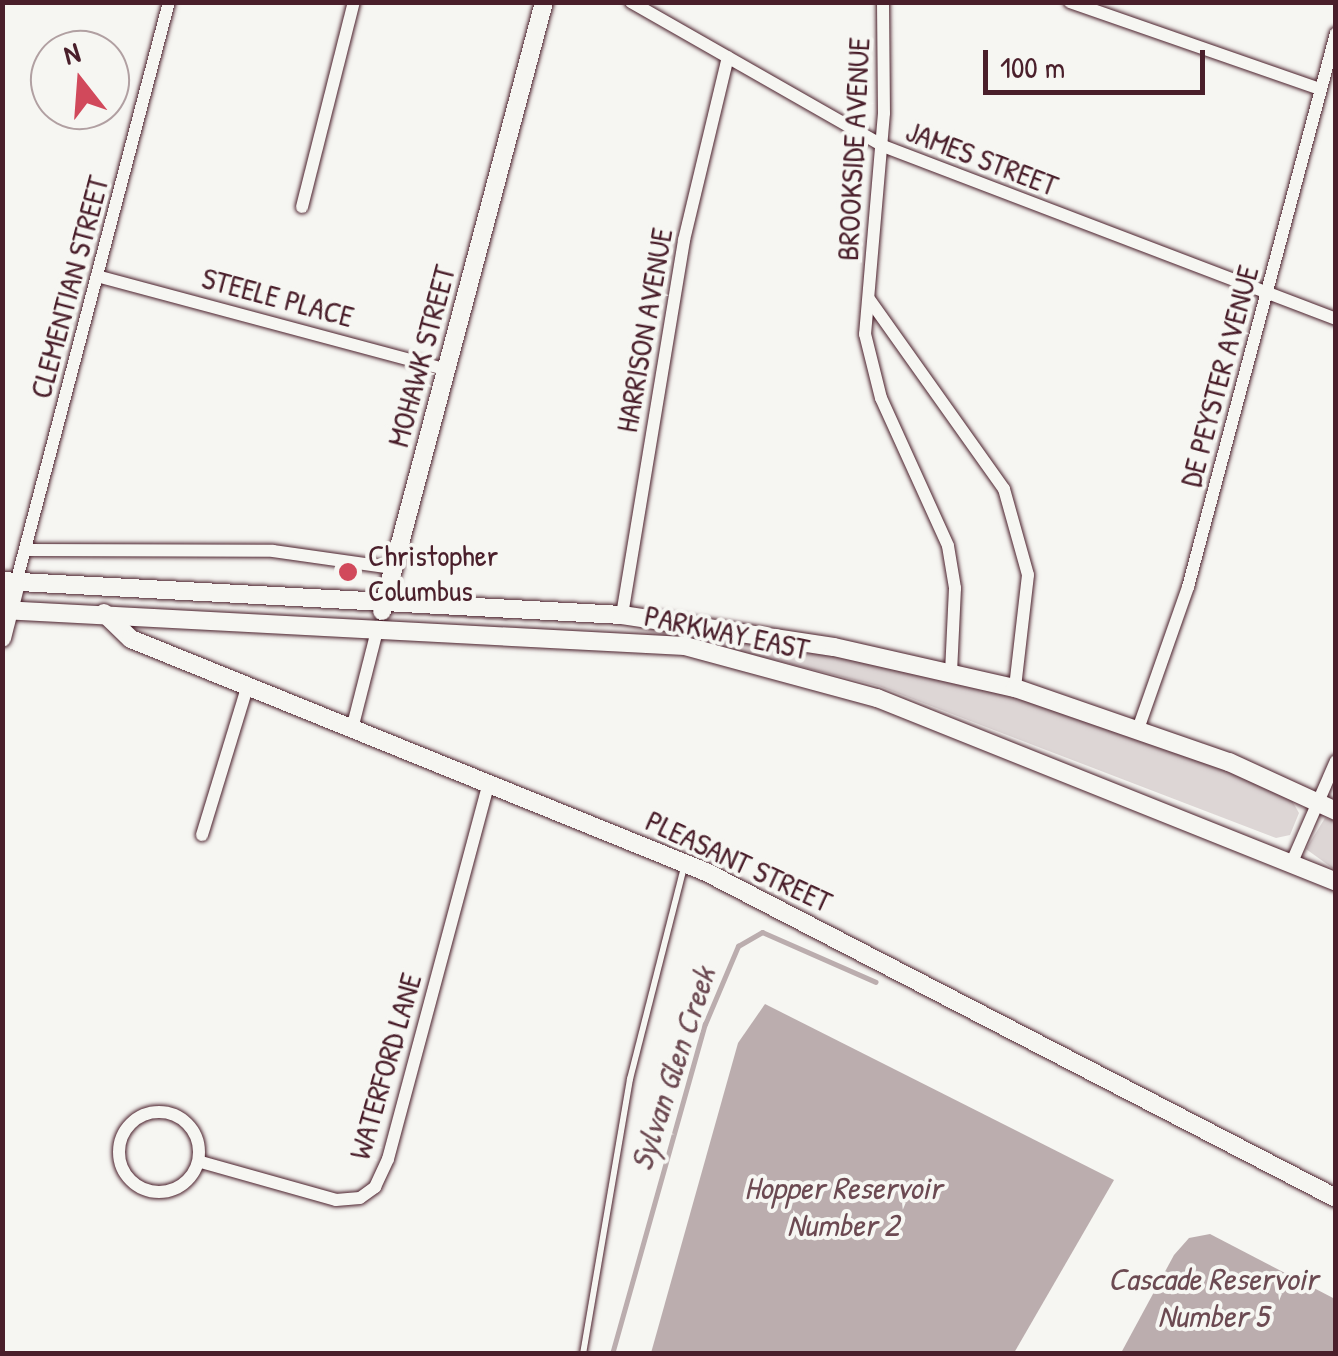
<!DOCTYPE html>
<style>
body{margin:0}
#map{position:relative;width:1338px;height:1356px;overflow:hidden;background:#f6f6f2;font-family:"Patrick Hand",sans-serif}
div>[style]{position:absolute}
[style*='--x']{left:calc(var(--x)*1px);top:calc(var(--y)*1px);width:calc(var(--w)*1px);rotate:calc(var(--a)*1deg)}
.green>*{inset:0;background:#ddd6d5}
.water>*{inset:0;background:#bbadae}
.stream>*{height:5px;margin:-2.5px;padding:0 2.5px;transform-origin:2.5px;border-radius:2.5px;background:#bbadae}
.roads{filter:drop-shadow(0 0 2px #4a1f2b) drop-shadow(0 0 2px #4a1f2b)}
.lane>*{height:6px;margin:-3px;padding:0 3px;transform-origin:3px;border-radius:3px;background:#f6f6f2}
.street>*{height:12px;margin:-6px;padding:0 6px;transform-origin:6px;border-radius:6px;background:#f6f6f2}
.street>.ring{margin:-6px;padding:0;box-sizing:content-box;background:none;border:12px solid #f6f6f2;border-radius:50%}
.secondary>*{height:18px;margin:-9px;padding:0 9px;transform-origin:9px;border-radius:9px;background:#f6f6f2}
.dots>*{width:28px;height:28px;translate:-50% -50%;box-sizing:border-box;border:5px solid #f6f6f2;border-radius:50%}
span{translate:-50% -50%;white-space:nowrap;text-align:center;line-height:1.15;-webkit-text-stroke:8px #f6f6f2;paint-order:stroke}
.street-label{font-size:30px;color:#4a1f2b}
.poi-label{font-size:30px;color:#4a1f2b}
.left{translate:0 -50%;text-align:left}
.water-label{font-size:32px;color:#6c4a52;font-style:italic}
.frame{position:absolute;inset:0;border:5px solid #4a1f2b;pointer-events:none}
.north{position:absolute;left:30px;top:30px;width:100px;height:100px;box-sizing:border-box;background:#f6f6f2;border:2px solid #b1a0a2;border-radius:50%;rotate:343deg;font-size:28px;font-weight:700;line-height:40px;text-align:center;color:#4a1f2b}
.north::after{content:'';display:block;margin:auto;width:35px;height:45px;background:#d1495b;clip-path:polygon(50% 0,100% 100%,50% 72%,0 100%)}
.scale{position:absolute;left:983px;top:50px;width:222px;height:45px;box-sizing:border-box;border:5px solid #4a1f2b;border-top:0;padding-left:12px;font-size:30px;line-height:35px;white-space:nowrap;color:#4a1f2b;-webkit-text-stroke:8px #f6f6f2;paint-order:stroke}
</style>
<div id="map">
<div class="green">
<i style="clip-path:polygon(404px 614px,519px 616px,506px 621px)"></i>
<i style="clip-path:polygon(637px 626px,821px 652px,978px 685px,1190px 755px,1291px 799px,1299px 813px,1290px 835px,1276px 838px,879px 686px)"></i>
<i style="clip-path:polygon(1325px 818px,1335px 821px,1335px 870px,1306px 849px)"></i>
</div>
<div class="water">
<i style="clip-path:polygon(765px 1004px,1114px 1180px,1014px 1353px,651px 1353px,738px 1043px)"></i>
<i style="clip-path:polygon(1210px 1234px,1335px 1299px,1335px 1353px,1121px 1353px,1174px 1255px,1189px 1238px)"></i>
</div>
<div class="stream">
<i style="--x:612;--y:1354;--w:343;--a:-74.3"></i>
<i style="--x:705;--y:1024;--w:85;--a:-67.1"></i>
<i style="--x:738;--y:946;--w:28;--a:-30"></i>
<i style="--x:762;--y:932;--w:124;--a:23.7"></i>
</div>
<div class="roads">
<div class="lane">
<i style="--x:583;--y:1354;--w:279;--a:-80.3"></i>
<i style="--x:630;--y:1079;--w:222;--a:-75.7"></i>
</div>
<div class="street">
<i style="--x:631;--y:2;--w:290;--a:29.7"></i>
<i style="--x:883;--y:146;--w:485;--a:20.9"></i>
<i style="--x:883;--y:2;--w:111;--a:89.5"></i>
<i style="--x:884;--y:113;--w:222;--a:94.9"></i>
<i style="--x:865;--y:334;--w:66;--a:76"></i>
<i style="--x:881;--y:398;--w:162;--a:65.6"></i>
<i style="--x:948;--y:546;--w:43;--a:80.5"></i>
<i style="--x:955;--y:588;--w:84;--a:92.7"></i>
<i style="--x:1070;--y:2;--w:265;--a:19.2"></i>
<i style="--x:302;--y:207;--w:211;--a:-75.8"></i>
<i style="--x:97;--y:276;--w:360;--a:15"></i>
<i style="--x:869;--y:299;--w:233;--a:54.6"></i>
<i style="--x:1004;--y:489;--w:89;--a:74.4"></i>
<i style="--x:1028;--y:575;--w:114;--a:96.6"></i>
<i style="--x:25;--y:550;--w:248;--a:0.2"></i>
<i style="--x:273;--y:551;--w:121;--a:8.1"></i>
<i style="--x:16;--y:583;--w:601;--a:-75.25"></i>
<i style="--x:622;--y:615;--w:380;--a:-80.6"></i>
<i style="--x:684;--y:240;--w:188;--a:-76.5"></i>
<i style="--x:353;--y:725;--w:101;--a:-75.7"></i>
<i style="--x:1138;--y:729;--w:151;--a:-70.6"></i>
<i style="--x:1188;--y:587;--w:573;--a:-75.04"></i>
<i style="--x:202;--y:835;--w:157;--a:-73"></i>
<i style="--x:1292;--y:862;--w:110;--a:-66.5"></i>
<i class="ring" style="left:119px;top:1112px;width:68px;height:68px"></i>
<i style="--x:201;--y:1162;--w:140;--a:15.7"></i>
<i style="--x:336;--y:1200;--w:24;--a:-5"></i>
<i style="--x:360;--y:1198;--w:19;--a:-36"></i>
<i style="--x:375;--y:1187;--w:31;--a:-65"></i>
<i style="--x:388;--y:1159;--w:390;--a:-75"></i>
</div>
<div class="secondary">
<i style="--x:2;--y:581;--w:621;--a:3.14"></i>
<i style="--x:622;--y:615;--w:214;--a:8.6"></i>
<i style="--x:834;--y:647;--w:186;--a:12.8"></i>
<i style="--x:1015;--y:688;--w:226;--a:19.1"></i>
<i style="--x:1229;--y:762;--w:118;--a:24.6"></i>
<i style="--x:2;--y:610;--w:684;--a:3.02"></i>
<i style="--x:685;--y:646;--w:199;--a:15.2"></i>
<i style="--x:877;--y:698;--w:495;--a:21.8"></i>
<i style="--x:382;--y:611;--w:630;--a:-75.1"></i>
<i style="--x:104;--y:613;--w:37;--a:44"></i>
<i style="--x:131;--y:639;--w:620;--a:22.06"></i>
<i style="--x:706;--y:872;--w:709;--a:27.36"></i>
<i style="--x:2;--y:638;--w:57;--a:-75.7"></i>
</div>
</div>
<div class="dots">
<i style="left:348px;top:572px;background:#d1495b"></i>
</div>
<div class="street-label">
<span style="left:853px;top:149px;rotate:-87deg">BROOKSIDE AVENUE</span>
<span style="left:982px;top:158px;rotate:21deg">JAMES STREET</span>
<span style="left:69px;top:287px;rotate:-75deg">CLEMENTIAN STREET</span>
<span style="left:278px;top:297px;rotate:15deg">STEELE PLACE</span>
<span style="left:644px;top:330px;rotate:-80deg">HARRISON AVENUE</span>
<span style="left:421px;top:356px;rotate:-75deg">MOHAWK STREET</span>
<span style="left:1219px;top:376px;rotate:-75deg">DE PEYSTER AVENUE</span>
<span style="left:727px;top:632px;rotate:12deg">PARKWAY EAST</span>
<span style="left:739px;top:861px;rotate:25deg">PLEASANT STREET</span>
<span style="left:385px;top:1066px;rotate:-74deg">WATERFORD LANE</span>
</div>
<div class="poi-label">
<span class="left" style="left:368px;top:572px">Christopher<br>Columbus</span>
</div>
<div class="water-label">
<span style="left:673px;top:1069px;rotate:-72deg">Sylvan Glen Creek</span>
<span style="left:843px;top:1207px">Hopper Reservoir<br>Number 2</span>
<span style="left:1213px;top:1298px">Cascade Reservoir<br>Number 5</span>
</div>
<div class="frame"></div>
<div class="north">N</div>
<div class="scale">100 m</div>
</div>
